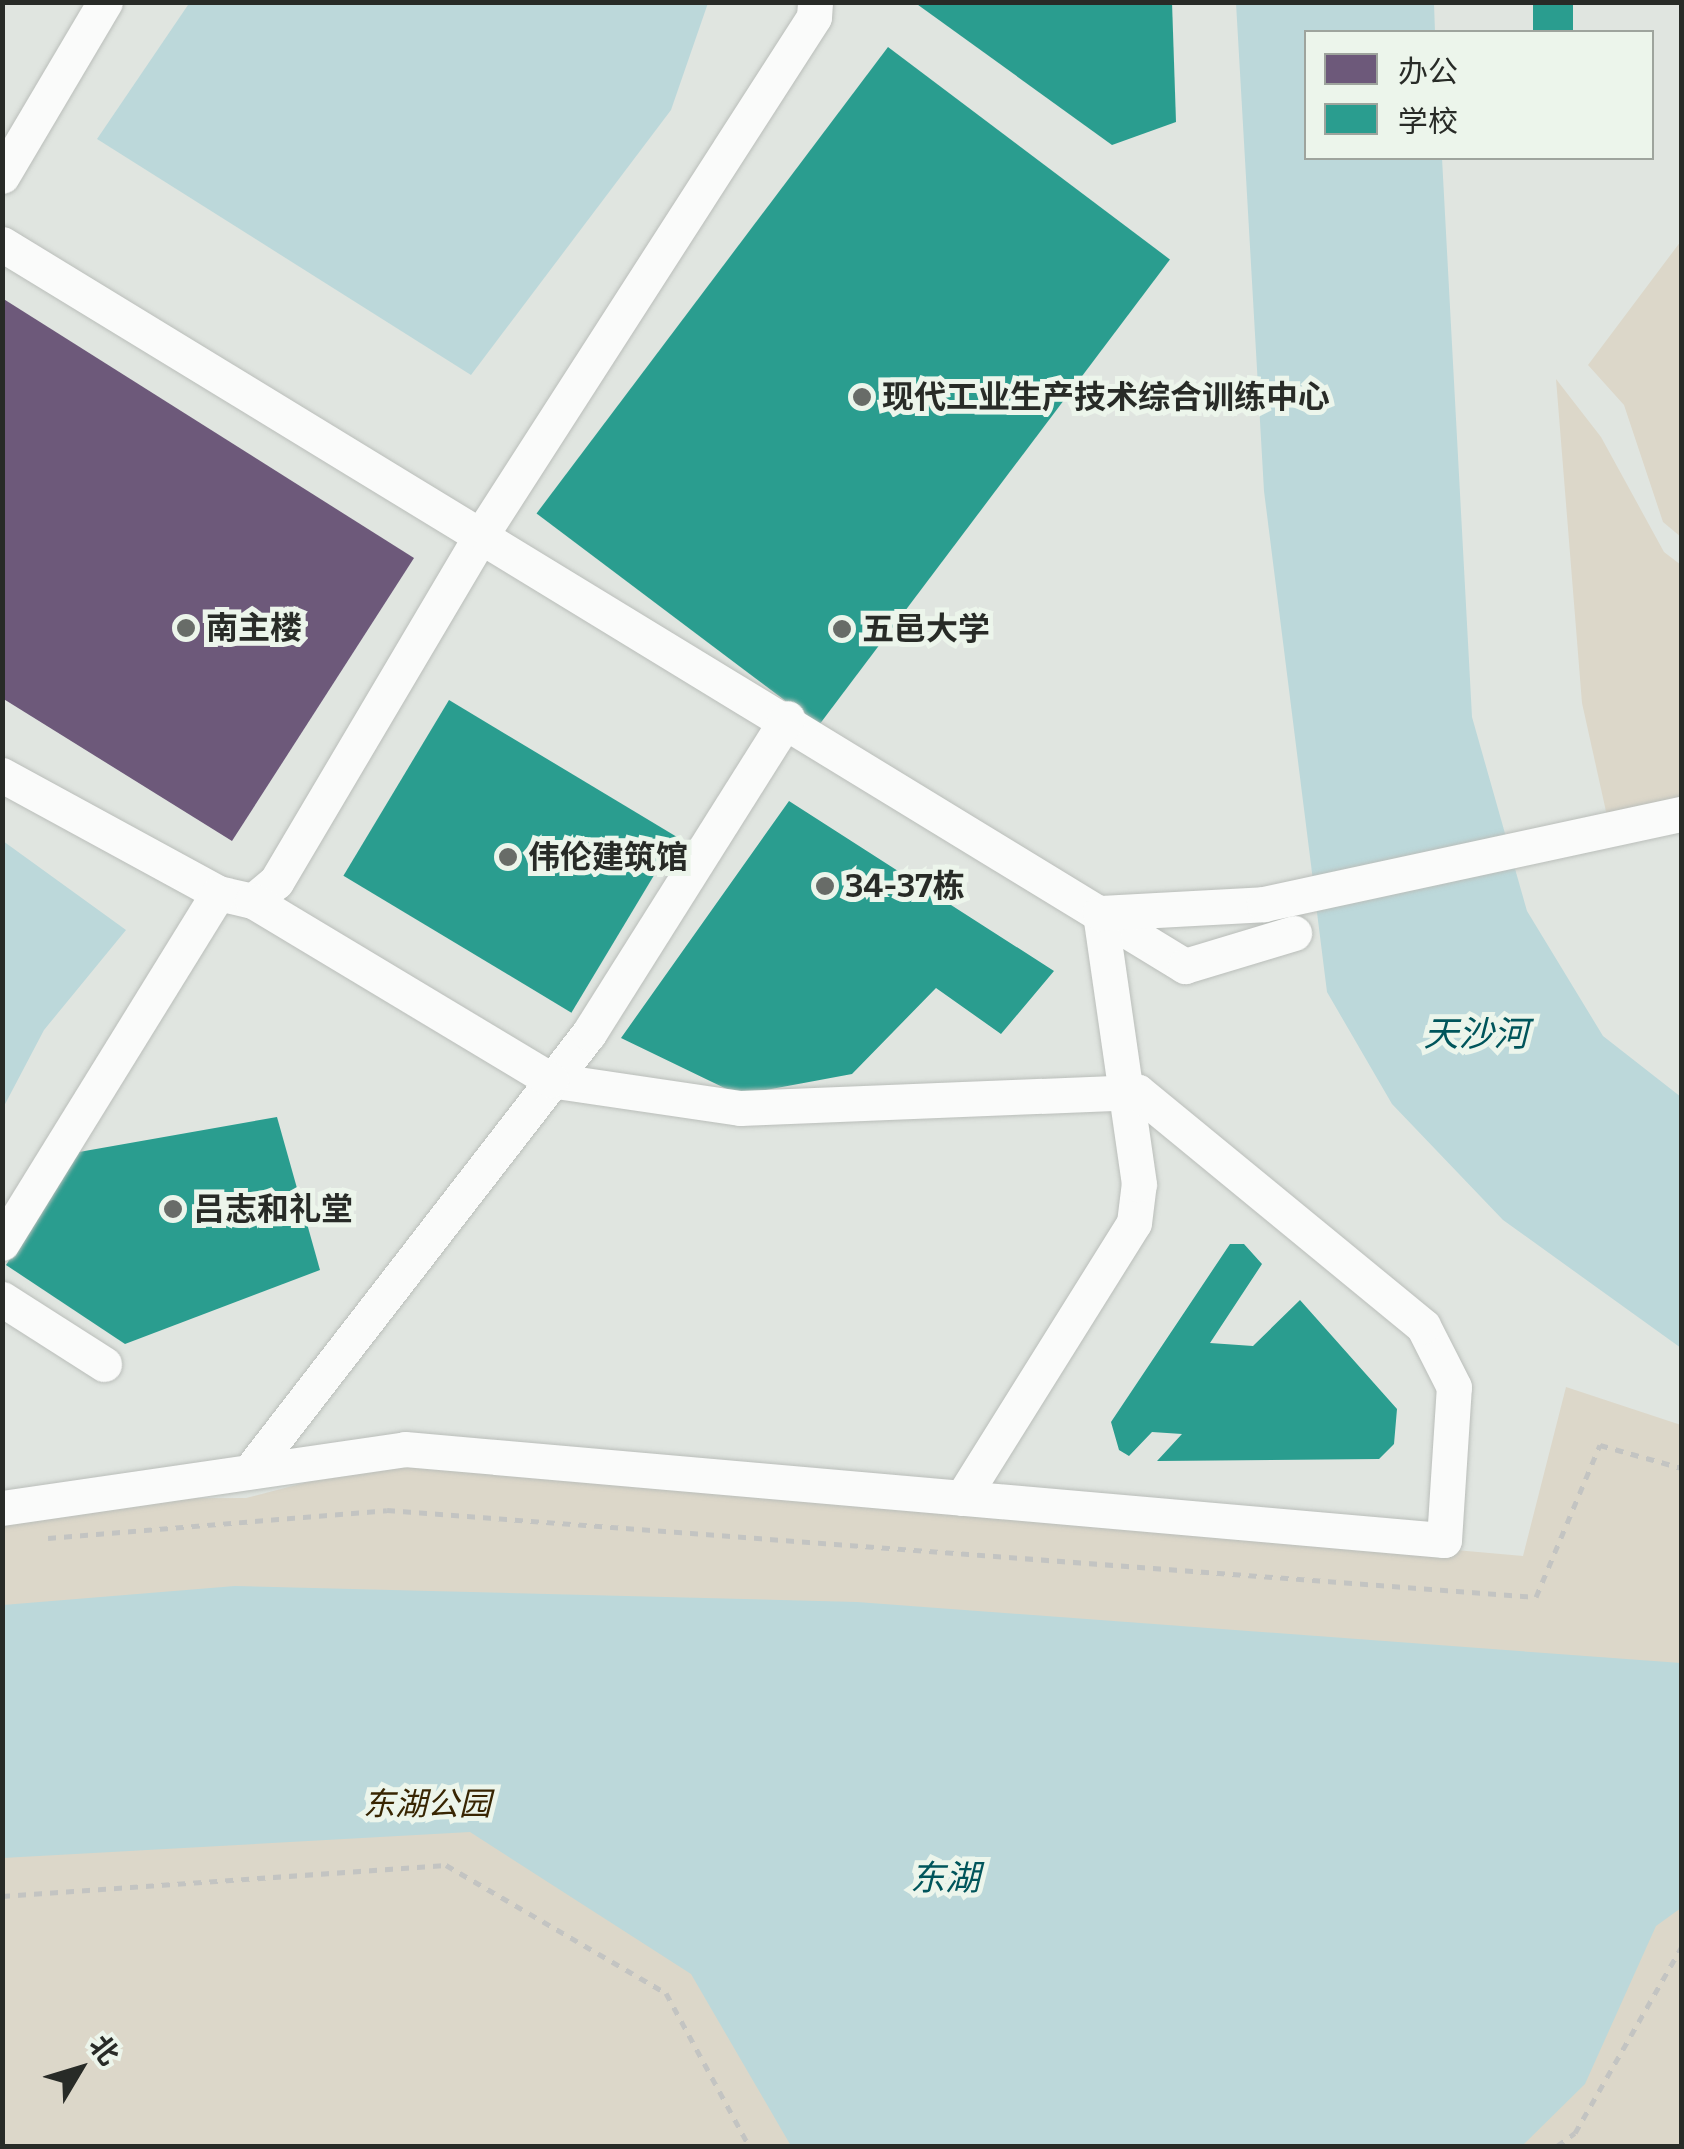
<!DOCTYPE html>
<meta charset="utf-8">
<style>
body{margin:0}
#map{position:relative;width:1684px;height:2149px;overflow:hidden;background:#e0e5e0;font-family:Bitter,"Noto Sans SC",serif}
div>[style]{position:absolute}
[style*='--x']{left:calc(var(--x)*1px);top:calc(var(--y)*1px);width:calc(var(--w)*1px);rotate:calc(var(--a)*1deg)}
.green>*{inset:0;background:#dcd7c9}
.water>*{inset:0;background:#bcd8da}
.offices>*{inset:0;background:#6d597a}
.schools>*{inset:0;background:#2a9d8f;transform-origin:0 0}
.path>*{height:5px;margin-top:-2.5px;transform-origin:0;background:repeating-linear-gradient(90deg,#c3c4c2 0 8px,transparent 0 16px)}
.roads{filter:drop-shadow(0 0 2px #babeba) drop-shadow(0 0 2px #babeba)}
.minor>*{height:35px;margin:-17.5px;padding:0 17.5px;transform-origin:17.5px;border-radius:17.5px;background:#fafbfa}
.dots>*{width:28px;height:28px;translate:-50% -50%;box-sizing:border-box;border:5px solid #ecf5eb;border-radius:50%}
span{translate:-50% -50%;white-space:nowrap;text-align:center;line-height:1.15;-webkit-text-stroke:10px #ecf5eb;paint-order:stroke}
.poi-label{font-size:32px;color:#282b27;font-weight:700}
.left{translate:0 -50%;text-align:left}
.park-label{font-size:32px;color:#382502;font-style:italic}
.water-label{font-size:35px;color:#00555b;font-style:italic}
.frame{position:absolute;inset:0;border:5px solid #282b27;pointer-events:none}
.legend{position:absolute;left:1304px;top:30px;width:350px;height:130px;box-sizing:border-box;background:#ecf5eb;border:2px solid #9ea49d;margin:0;padding:12px 18px;list-style:none;font-size:30px;color:#282b27}
.legend li{display:flex;align-items:center;gap:20px;height:50px}
.legend b{width:50px;border:2px solid #9ea49d}
.north{position:absolute;left:30px;top:2019px;width:100px;height:100px;-webkit-text-stroke:8px #ecf5eb;paint-order:stroke;rotate:52deg;font-size:28px;font-weight:700;line-height:40px;text-align:center;color:#282b27}
.north::after{content:'';display:block;margin:auto;width:35px;height:45px;background:#282b27;clip-path:polygon(50% 0,100% 100%,50% 72%,0 100%)}
</style>
<div id="map">
<div class="green">
<i style="clip-path:polygon(1681px 241px,1681px 537px,1663px 522px,1624px 405px,1588px 365px)"></i>
<i style="clip-path:polygon(1556px 379px,1601px 437px,1664px 552px,1681px 565px,1681px 819px,1611px 834px,1582px 703px)"></i>
<i style="clip-path:polygon(1566px 1387px,1681px 1425px,1681px 2146px,3px 2146px,2px 1499px,246px 1498px,404px 1457px,1523px 1556px)"></i>
</div>
<div class="water">
<i style="clip-path:polygon(190px 2px,708px 2px,708px 3px,671px 110px,471px 375px,97px 139px)"></i>
<i style="clip-path:polygon(1236px 3px,1434px 3px,1435px 32px,1306px 32px,1306px 158px,1442px 158px,1472px 717px,1527px 911px,1603px 1036px,1681px 1097px,1681px 1348px,1503px 1220px,1392px 1104px,1327px 992px,1264px 491px)"></i>
<i style="clip-path:polygon(3px 841px,126px 930px,44px 1030px,3px 1108px)"></i>
<i style="clip-path:polygon(235px 1586px,857px 1602px,1681px 1663px,1681px 1908px,1656px 1926px,1585px 2084px,1522px 2146px,791px 2146px,691px 1974px,470px 1832px,3px 1858px,3px 1605px)"></i>
</div>
<div class="offices">
<i style="clip-path:polygon(2px 298px,414px 558px,232px 841px,2px 698px)"></i>
</div>
<div class="schools">
<i style="clip-path:polygon(914px 2px,1172px 2px,1176px 122px,1112px 145px)"></i>
<i style="left:1533px;top:2px;width:40px;height:30px"></i>
<i style="left:888px;top:47px;width:353px;height:584px;rotate:37deg"></i>
<i style="left:449px;top:700px;width:266px;height:205px;rotate:31deg"></i>
<i style="clip-path:polygon(789px 801px,1054px 971px,1001px 1034px,936px 988px,852px 1074px,739px 1095px,621px 1038px)"></i>
<i style="clip-path:polygon(277px 1117px,320px 1270px,125px 1344px,6px 1265px,79px 1152px)"></i>
<i style="clip-path:polygon(1230px 1244px,1244px 1244px,1262px 1264px,1210px 1343px,1253px 1346px,1300px 1300px,1397px 1409px,1394px 1444px,1379px 1459px,1157px 1461px,1182px 1434px,1152px 1432px,1129px 1456px,1119px 1450px,1111px 1422px)"></i>
</div>
<div class="path">
<i style="--x:48;--y:1538;--w:340;--a:-4.7"></i>
<i style="--x:387;--y:1510;--w:1152;--a:4.33"></i>
<i style="--x:1536;--y:1597;--w:165;--a:-67.2"></i>
<i style="--x:1600;--y:1445;--w:85;--a:15.7"></i>
<i style="--x:2;--y:1896;--w:445;--a:-4"></i>
<i style="--x:446;--y:1865;--w:255;--a:30.2"></i>
<i style="--x:666;--y:1993;--w:174;--a:61.5"></i>
<i style="--x:1557;--y:2146;--w:22;--a:-36"></i>
<i style="--x:1575;--y:2133;--w:215;--a:-60.2"></i>
</div>
<div class="roads">
<div class="minor">
<i style="--x:2;--y:176;--w:202;--a:-59.4"></i>
<i style="--x:2;--y:244;--w:1386;--a:31.4"></i>
<i style="--x:1185;--y:966;--w:114;--a:-16.8"></i>
<i style="--x:2;--y:775;--w:246;--a:28.6"></i>
<i style="--x:218;--y:893;--w:36;--a:13"></i>
<i style="--x:253;--y:901;--w:30;--a:-40"></i>
<i style="--x:276;--y:882;--w:407;--a:-59.4"></i>
<i style="--x:483;--y:532;--w:612;--a:-57.27"></i>
<i style="--x:814;--y:17;--w:15;--a:-86"></i>
<i style="--x:2;--y:1243;--w:411;--a:-58.3"></i>
<i style="--x:2;--y:1299;--w:121;--a:32.5"></i>
<i style="--x:250;--y:1471;--w:554;--a:-52.26"></i>
<i style="--x:589;--y:1033;--w:372;--a:-57.8"></i>
<i style="--x:962;--y:1498;--w:324;--a:-58"></i>
<i style="--x:1134;--y:1223;--w:39;--a:-83"></i>
<i style="--x:1139;--y:1184;--w:274;--a:-98.2"></i>
<i style="--x:1100;--y:913;--w:164;--a:-3.1"></i>
<i style="--x:1264;--y:904;--w:428;--a:-12.2"></i>
<i style="--x:2;--y:1508;--w:407;--a:-8.3"></i>
<i style="--x:405;--y:1449;--w:1043;--a:5.01"></i>
<i style="--x:1444;--y:1540;--w:153;--a:-86.3"></i>
<i style="--x:1454;--y:1387;--w:68;--a:-116.9"></i>
<i style="--x:1423;--y:1326;--w:369;--a:-140.6"></i>
<i style="--x:1138;--y:1092;--w:398;--a:177.7"></i>
<i style="--x:740;--y:1108;--w:191;--a:-171.6"></i>
<i style="--x:551;--y:1080;--w:348;--a:-149"></i>
</div>
</div>
<div class="dots">
<i style="left:862px;top:397px;background:#686c68"></i>
<i style="left:186px;top:628px;background:#686c68"></i>
<i style="left:842px;top:629px;background:#686c68"></i>
<i style="left:508px;top:857px;background:#686c68"></i>
<i style="left:825px;top:886px;background:#686c68"></i>
<i style="left:173px;top:1209px;background:#686c68"></i>
</div>
<div class="poi-label">
<span class="left" style="left:882px;top:397px">现代工业生产技术综合训练中心</span>
<span class="left" style="left:206px;top:628px">南主楼</span>
<span class="left" style="left:862px;top:629px">五邑大学</span>
<span class="left" style="left:528px;top:857px">伟伦建筑馆</span>
<span class="left" style="left:845px;top:886px">34-37栋</span>
<span class="left" style="left:193px;top:1209px">吕志和礼堂</span>
</div>
<div class="park-label">
<span style="left:427px;top:1804px">东湖公园</span>
</div>
<div class="water-label">
<span style="left:1476px;top:1034px">天沙河</span>
<span style="left:945px;top:1878px">东湖</span>
</div>
<div class="frame"></div>
<ul class="legend">
<li><b style="height:28px;background:#6d597a"></b>办公</li>
<li><b style="height:28px;background:#2a9d8f"></b>学校</li>
</ul>
<div class="north">北</div>
</div>
